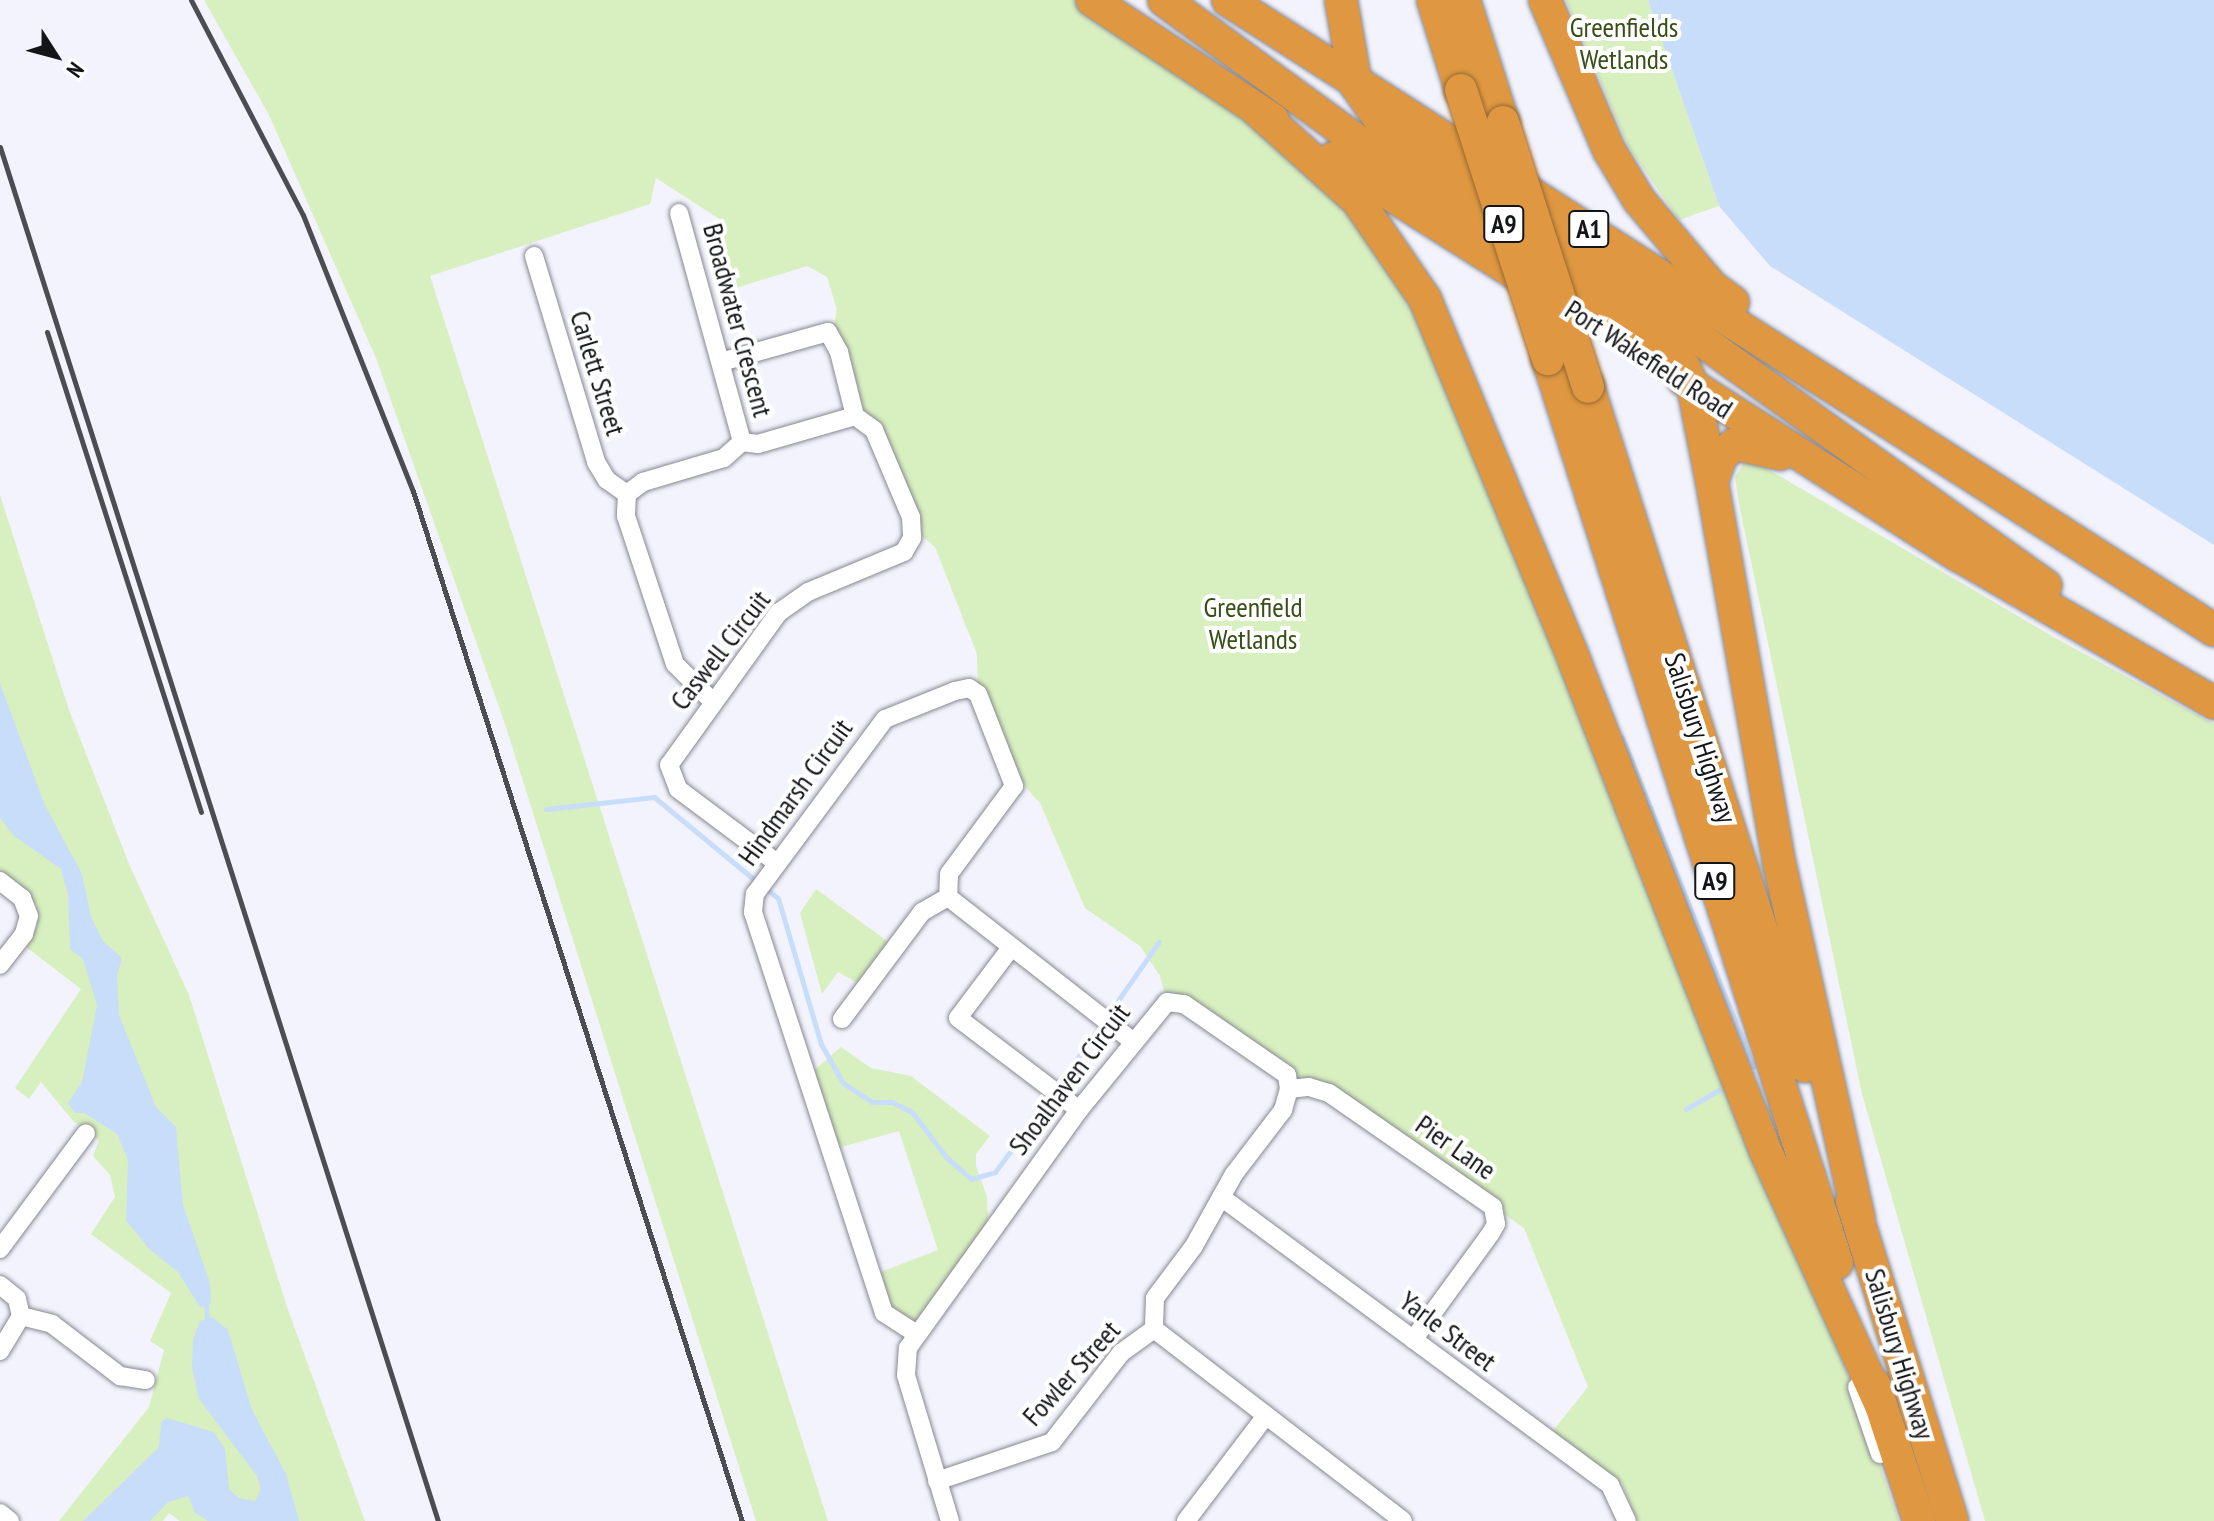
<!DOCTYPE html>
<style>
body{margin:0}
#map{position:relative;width:2214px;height:1521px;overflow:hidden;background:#f3f3fd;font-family:"PT Sans Narrow",sans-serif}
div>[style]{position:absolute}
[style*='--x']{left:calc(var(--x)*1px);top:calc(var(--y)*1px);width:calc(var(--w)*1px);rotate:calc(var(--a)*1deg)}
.green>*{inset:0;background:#d8efbf}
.water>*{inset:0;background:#c8ddfa}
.stream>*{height:5px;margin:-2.5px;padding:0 2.5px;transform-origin:2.5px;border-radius:2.5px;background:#c8ddfa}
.roads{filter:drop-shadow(0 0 2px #878890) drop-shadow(0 0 2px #878890)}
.street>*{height:18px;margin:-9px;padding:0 9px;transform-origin:9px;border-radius:9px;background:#fff}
.highway>*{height:32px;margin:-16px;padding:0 16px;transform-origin:16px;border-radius:16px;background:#df9841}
.rail>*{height:5px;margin:-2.5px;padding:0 2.5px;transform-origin:2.5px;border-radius:2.5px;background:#4c4d52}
.bridges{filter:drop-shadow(0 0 2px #986a33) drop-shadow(0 0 2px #986a33)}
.highway-bridge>*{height:32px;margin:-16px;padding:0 16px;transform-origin:16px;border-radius:16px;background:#df9841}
span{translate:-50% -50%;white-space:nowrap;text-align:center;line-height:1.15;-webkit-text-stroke:8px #fff;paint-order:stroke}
.shield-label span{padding:2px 6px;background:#fff;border:2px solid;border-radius:6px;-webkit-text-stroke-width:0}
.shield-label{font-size:26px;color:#141518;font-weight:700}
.park-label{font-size:28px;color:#384f16}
.street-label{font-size:28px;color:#141518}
.north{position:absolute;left:16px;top:16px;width:80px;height:80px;-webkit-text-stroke:6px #fff;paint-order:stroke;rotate:126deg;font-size:22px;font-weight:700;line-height:32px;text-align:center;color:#141518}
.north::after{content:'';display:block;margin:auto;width:28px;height:36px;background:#141518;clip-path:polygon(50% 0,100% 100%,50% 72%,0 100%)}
</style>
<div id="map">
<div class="green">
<i style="clip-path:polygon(204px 0,1092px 0,1332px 188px,1408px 286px,1856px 1395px,1899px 1521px,1637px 1521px,1622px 1483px,1552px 1432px,1588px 1387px,1524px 1228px,1329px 1093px,1287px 1074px,1167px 1002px,1160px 976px,1140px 946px,1085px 908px,1040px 803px,1012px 772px,978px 694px,977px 654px,935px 547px,913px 529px,866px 420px,832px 334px,837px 310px,827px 277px,807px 266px,726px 291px,708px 239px,723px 233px,721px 220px,656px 178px,650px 204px,430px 276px,828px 1521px,756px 1521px,505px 724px,376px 358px,269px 115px)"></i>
<i style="clip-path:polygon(1566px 0,1648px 0,1719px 206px,1679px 220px,1628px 146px)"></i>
<i style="clip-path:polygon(1754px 461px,2057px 639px,2214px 724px,2214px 1521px,1985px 1521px,1862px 1094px,1739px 504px,1735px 477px,1744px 463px)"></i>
<i style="clip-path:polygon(0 495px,69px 710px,129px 864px,189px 995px,287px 1307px,365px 1521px,180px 1521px,169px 1513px,163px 1521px,59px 1521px,149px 1407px,164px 1350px,150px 1341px,171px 1293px,91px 1234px,115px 1197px,110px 1175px,93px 1156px,99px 1140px,73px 1121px,41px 1082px,29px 1099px,15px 1088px,81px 989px,26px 947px,37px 926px,37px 905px,0 871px)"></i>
<i style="clip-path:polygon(816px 889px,894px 946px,861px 985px,838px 972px,822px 994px,800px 913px)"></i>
<i style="clip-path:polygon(841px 1047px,871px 1068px,911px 1076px,990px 1136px,976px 1154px,976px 1166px,987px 1197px,989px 1233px,915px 1333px,893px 1320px,870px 1276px,938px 1250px,899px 1131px,830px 1150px,804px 1079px)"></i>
</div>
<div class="water">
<i style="clip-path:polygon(1648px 0,2214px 0,2214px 545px,1770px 266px,1719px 206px)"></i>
<i style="clip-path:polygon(0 683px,44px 803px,82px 874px,91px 917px,103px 941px,122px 958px,117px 976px,119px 1015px,156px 1107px,176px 1127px,183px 1205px,210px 1283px,211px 1304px,200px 1307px,178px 1272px,149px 1249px,126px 1220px,128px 1160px,117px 1134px,84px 1113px,75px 1113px,68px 1103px,82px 1082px,97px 1005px,83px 959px,70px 949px,68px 894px,61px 869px,14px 836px,0 818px)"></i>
<i style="clip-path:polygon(212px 1317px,228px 1330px,252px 1410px,286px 1474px,299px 1521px,208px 1521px,195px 1513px,188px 1496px,168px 1502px,150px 1521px,83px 1521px,159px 1447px,161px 1422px,167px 1418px,214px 1432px,225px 1449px,229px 1489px,239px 1498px,255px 1501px,261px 1489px,257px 1476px,199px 1399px,192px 1368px,193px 1339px,200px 1321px)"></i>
</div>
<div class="stream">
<i style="--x:1622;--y:737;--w:355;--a:68.3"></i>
<i style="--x:546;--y:809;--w:109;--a:-6.3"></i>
<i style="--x:654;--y:797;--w:134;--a:39.5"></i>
<i style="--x:765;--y:888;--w:16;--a:38"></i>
<i style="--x:778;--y:898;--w:152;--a:73.6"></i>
<i style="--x:821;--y:1044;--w:45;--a:60.6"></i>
<i style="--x:843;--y:1083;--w:35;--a:33"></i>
<i style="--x:872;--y:1102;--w:20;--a:0"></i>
<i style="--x:892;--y:1102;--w:22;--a:27"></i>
<i style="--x:912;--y:1112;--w:56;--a:52.9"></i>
<i style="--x:946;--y:1157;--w:33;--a:41"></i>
<i style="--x:971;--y:1179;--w:25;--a:-16"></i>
<i style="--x:995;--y:1172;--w:96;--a:-53.5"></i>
<i style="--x:1058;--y:1086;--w:176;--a:-55"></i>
<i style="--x:1686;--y:1109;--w:38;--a:-30"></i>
<i style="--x:206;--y:1306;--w:13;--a:86"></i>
</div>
<div class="roads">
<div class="street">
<i style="--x:679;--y:213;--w:238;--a:74.6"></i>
<i style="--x:534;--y:256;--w:215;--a:73.2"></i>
<i style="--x:596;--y:462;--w:21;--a:59"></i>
<i style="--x:607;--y:480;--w:24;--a:35"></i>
<i style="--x:721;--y:362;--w:111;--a:-15.7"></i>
<i style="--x:828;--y:332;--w:23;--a:61"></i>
<i style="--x:839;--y:352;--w:66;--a:76"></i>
<i style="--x:627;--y:494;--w:20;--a:-37"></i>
<i style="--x:643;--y:482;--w:84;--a:-16.5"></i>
<i style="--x:724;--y:458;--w:24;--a:-42"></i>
<i style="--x:742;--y:442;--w:16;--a:7"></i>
<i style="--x:758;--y:444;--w:101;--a:-16.1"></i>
<i style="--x:855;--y:416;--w:24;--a:36"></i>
<i style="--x:874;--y:430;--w:95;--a:67"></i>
<i style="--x:911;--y:517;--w:21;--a:87"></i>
<i style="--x:912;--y:538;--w:16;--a:120"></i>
<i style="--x:904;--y:552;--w:104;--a:157.4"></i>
<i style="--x:808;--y:592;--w:35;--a:145"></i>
<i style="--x:779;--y:612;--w:188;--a:125.7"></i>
<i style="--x:669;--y:765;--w:26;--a:69"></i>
<i style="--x:678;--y:789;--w:124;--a:36.8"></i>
<i style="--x:627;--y:494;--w:22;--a:93"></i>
<i style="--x:626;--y:516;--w:156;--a:71.7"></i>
<i style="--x:675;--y:664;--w:54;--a:45"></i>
<i style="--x:0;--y:881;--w:28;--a:38"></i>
<i style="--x:22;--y:898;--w:19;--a:69"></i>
<i style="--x:29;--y:916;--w:19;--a:106"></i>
<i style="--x:24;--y:934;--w:39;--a:128"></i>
<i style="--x:1010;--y:949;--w:86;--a:127"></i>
<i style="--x:958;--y:1018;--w:152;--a:37.2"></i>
<i style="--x:842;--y:1019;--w:134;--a:-53.2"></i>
<i style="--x:922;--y:912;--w:30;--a:-30"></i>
<i style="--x:1289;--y:1089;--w:20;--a:-6"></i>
<i style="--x:1309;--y:1087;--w:21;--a:17"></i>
<i style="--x:1329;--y:1093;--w:200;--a:34.8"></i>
<i style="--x:1493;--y:1207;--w:17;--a:80"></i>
<i style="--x:1496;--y:1224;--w:10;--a:119"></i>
<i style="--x:1491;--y:1233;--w:132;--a:126.1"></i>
<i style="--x:1221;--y:1197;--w:484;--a:36.5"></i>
<i style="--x:1610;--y:1485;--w:40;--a:65"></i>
<i style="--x:0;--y:1249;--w:144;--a:-53.4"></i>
<i style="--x:0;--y:1285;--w:22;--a:39"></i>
<i style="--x:17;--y:1299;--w:17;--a:77"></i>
<i style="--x:21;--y:1316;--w:32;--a:14"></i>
<i style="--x:52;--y:1324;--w:86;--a:37.4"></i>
<i style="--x:120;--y:1376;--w:26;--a:9"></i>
<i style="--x:915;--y:1333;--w:37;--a:-147"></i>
<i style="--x:884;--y:1313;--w:422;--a:-108.1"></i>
<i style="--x:753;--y:912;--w:18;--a:-84"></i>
<i style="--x:755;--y:894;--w:218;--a:-53.4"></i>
<i style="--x:885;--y:719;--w:75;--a:-21.8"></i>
<i style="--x:955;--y:691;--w:14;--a:-12"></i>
<i style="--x:969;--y:688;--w:11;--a:34"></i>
<i style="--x:978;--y:694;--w:99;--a:68.6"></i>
<i style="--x:1014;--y:786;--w:109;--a:126.5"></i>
<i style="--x:949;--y:874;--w:23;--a:92"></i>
<i style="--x:948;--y:897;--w:234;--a:38"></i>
<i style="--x:0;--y:1351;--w:41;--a:-59"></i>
<i style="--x:1857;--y:1387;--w:71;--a:71.1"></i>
<i style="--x:937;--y:1481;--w:121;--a:-18.7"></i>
<i style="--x:1052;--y:1442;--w:113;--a:-52.2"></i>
<i style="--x:1121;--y:1353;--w:41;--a:-36"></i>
<i style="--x:0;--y:1513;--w:13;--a:39"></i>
<i style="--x:950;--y:1521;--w:152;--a:-106.8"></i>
<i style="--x:906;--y:1375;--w:27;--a:-86"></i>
<i style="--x:908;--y:1348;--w:293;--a:-54.3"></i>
<i style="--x:1079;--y:1110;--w:139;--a:-50.8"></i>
<i style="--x:1167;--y:1002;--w:17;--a:7"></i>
<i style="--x:1184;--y:1004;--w:125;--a:34.6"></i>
<i style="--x:1287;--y:1075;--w:14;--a:82"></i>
<i style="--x:1289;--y:1089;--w:22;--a:106"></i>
<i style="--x:1283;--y:1110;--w:81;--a:127.4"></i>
<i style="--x:1234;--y:1174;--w:82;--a:119.1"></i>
<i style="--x:1194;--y:1246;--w:65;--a:126.9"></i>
<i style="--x:1155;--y:1298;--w:31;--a:92"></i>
<i style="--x:1154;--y:1329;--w:314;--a:37.6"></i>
<i style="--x:1186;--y:1521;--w:131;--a:-52.8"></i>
</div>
<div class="highway">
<i style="--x:1092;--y:0;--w:217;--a:33.5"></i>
<i style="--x:1164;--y:0;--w:234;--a:36.1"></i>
<i style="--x:1353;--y:138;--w:364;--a:33.6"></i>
<i style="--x:1656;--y:339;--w:40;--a:45"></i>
<i style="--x:1684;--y:367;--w:21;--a:65"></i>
<i style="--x:1693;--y:386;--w:98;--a:78.8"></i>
<i style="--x:1712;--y:482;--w:390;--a:80"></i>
<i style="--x:1780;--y:866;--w:361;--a:77.4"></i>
<i style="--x:1228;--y:0;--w:1170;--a:32.58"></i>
<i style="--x:1341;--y:0;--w:86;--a:80"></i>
<i style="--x:1356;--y:85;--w:65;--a:55.1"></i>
<i style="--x:1393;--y:138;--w:274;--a:32.5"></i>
<i style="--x:1624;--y:285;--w:518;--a:35.5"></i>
<i style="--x:1433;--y:0;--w:94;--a:72.7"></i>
<i style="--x:1464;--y:0;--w:128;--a:72.3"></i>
<i style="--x:1545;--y:0;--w:163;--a:66.9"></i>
<i style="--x:1609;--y:150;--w:58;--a:59"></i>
<i style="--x:1639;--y:200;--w:114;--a:50"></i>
<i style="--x:1712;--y:287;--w:26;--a:36"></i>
<i style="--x:1256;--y:109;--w:137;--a:42"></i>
<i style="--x:1358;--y:201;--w:119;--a:55.6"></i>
<i style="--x:1425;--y:299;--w:387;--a:67.5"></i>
<i style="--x:1573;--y:657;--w:531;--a:68.7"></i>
<i style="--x:1766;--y:1152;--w:276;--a:65.6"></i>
<i style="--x:1333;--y:158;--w:241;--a:32.3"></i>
<i style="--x:1548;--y:359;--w:949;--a:72.27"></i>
<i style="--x:1684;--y:380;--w:325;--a:32.6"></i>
<i style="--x:1958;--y:555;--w:296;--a:30"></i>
<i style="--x:1588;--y:387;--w:713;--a:72.28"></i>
<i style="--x:1712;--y:482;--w:28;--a:-71"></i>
<i style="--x:1721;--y:456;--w:18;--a:-41"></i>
<i style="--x:1735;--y:444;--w:46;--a:12.5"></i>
<i style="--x:1852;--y:1201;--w:335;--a:72.6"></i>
<i style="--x:1874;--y:1384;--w:144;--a:71.8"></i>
</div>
</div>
<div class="rail">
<i style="--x:191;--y:0;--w:242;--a:62.5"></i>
<i style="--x:303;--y:215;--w:297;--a:68.3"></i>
<i style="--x:413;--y:491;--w:1081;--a:72.29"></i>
<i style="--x:0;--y:147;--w:1442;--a:72.32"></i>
<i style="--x:47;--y:332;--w:504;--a:72.21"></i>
</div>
<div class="bridges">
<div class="highway-bridge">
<i style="--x:1461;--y:90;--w:283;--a:72.1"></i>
<i style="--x:1503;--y:122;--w:278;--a:72.2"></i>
</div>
</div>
<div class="shield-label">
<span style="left:1504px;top:224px">A9</span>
<span style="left:1589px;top:229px">A1</span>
<span style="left:1715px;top:881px">A9</span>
</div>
<div class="park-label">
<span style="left:1624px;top:43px">Greenfields<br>Wetlands</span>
<span style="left:1253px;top:623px">Greenfield<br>Wetlands</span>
</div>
<div class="street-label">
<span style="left:738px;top:320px;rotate:75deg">Broadwater Crescent</span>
<span style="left:1649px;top:359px;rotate:33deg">Port Wakefield Road</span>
<span style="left:598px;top:373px;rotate:73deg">Carlett Street</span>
<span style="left:720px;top:650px;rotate:-52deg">Caswell Circuit</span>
<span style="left:1701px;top:738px;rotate:72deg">Salisbury Highway</span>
<span style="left:795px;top:792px;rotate:-54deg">Hindmarsh Circuit</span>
<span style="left:1069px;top:1079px;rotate:-53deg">Shoalhaven Circuit</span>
<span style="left:1456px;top:1147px;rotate:35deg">Pier Lane</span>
<span style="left:1448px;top:1331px;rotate:37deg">Yarle Street</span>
<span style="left:1900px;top:1354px;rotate:73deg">Salisbury Highway</span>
<span style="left:1071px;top:1373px;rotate:-48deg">Fowler Street</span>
</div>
<div class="north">N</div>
</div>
